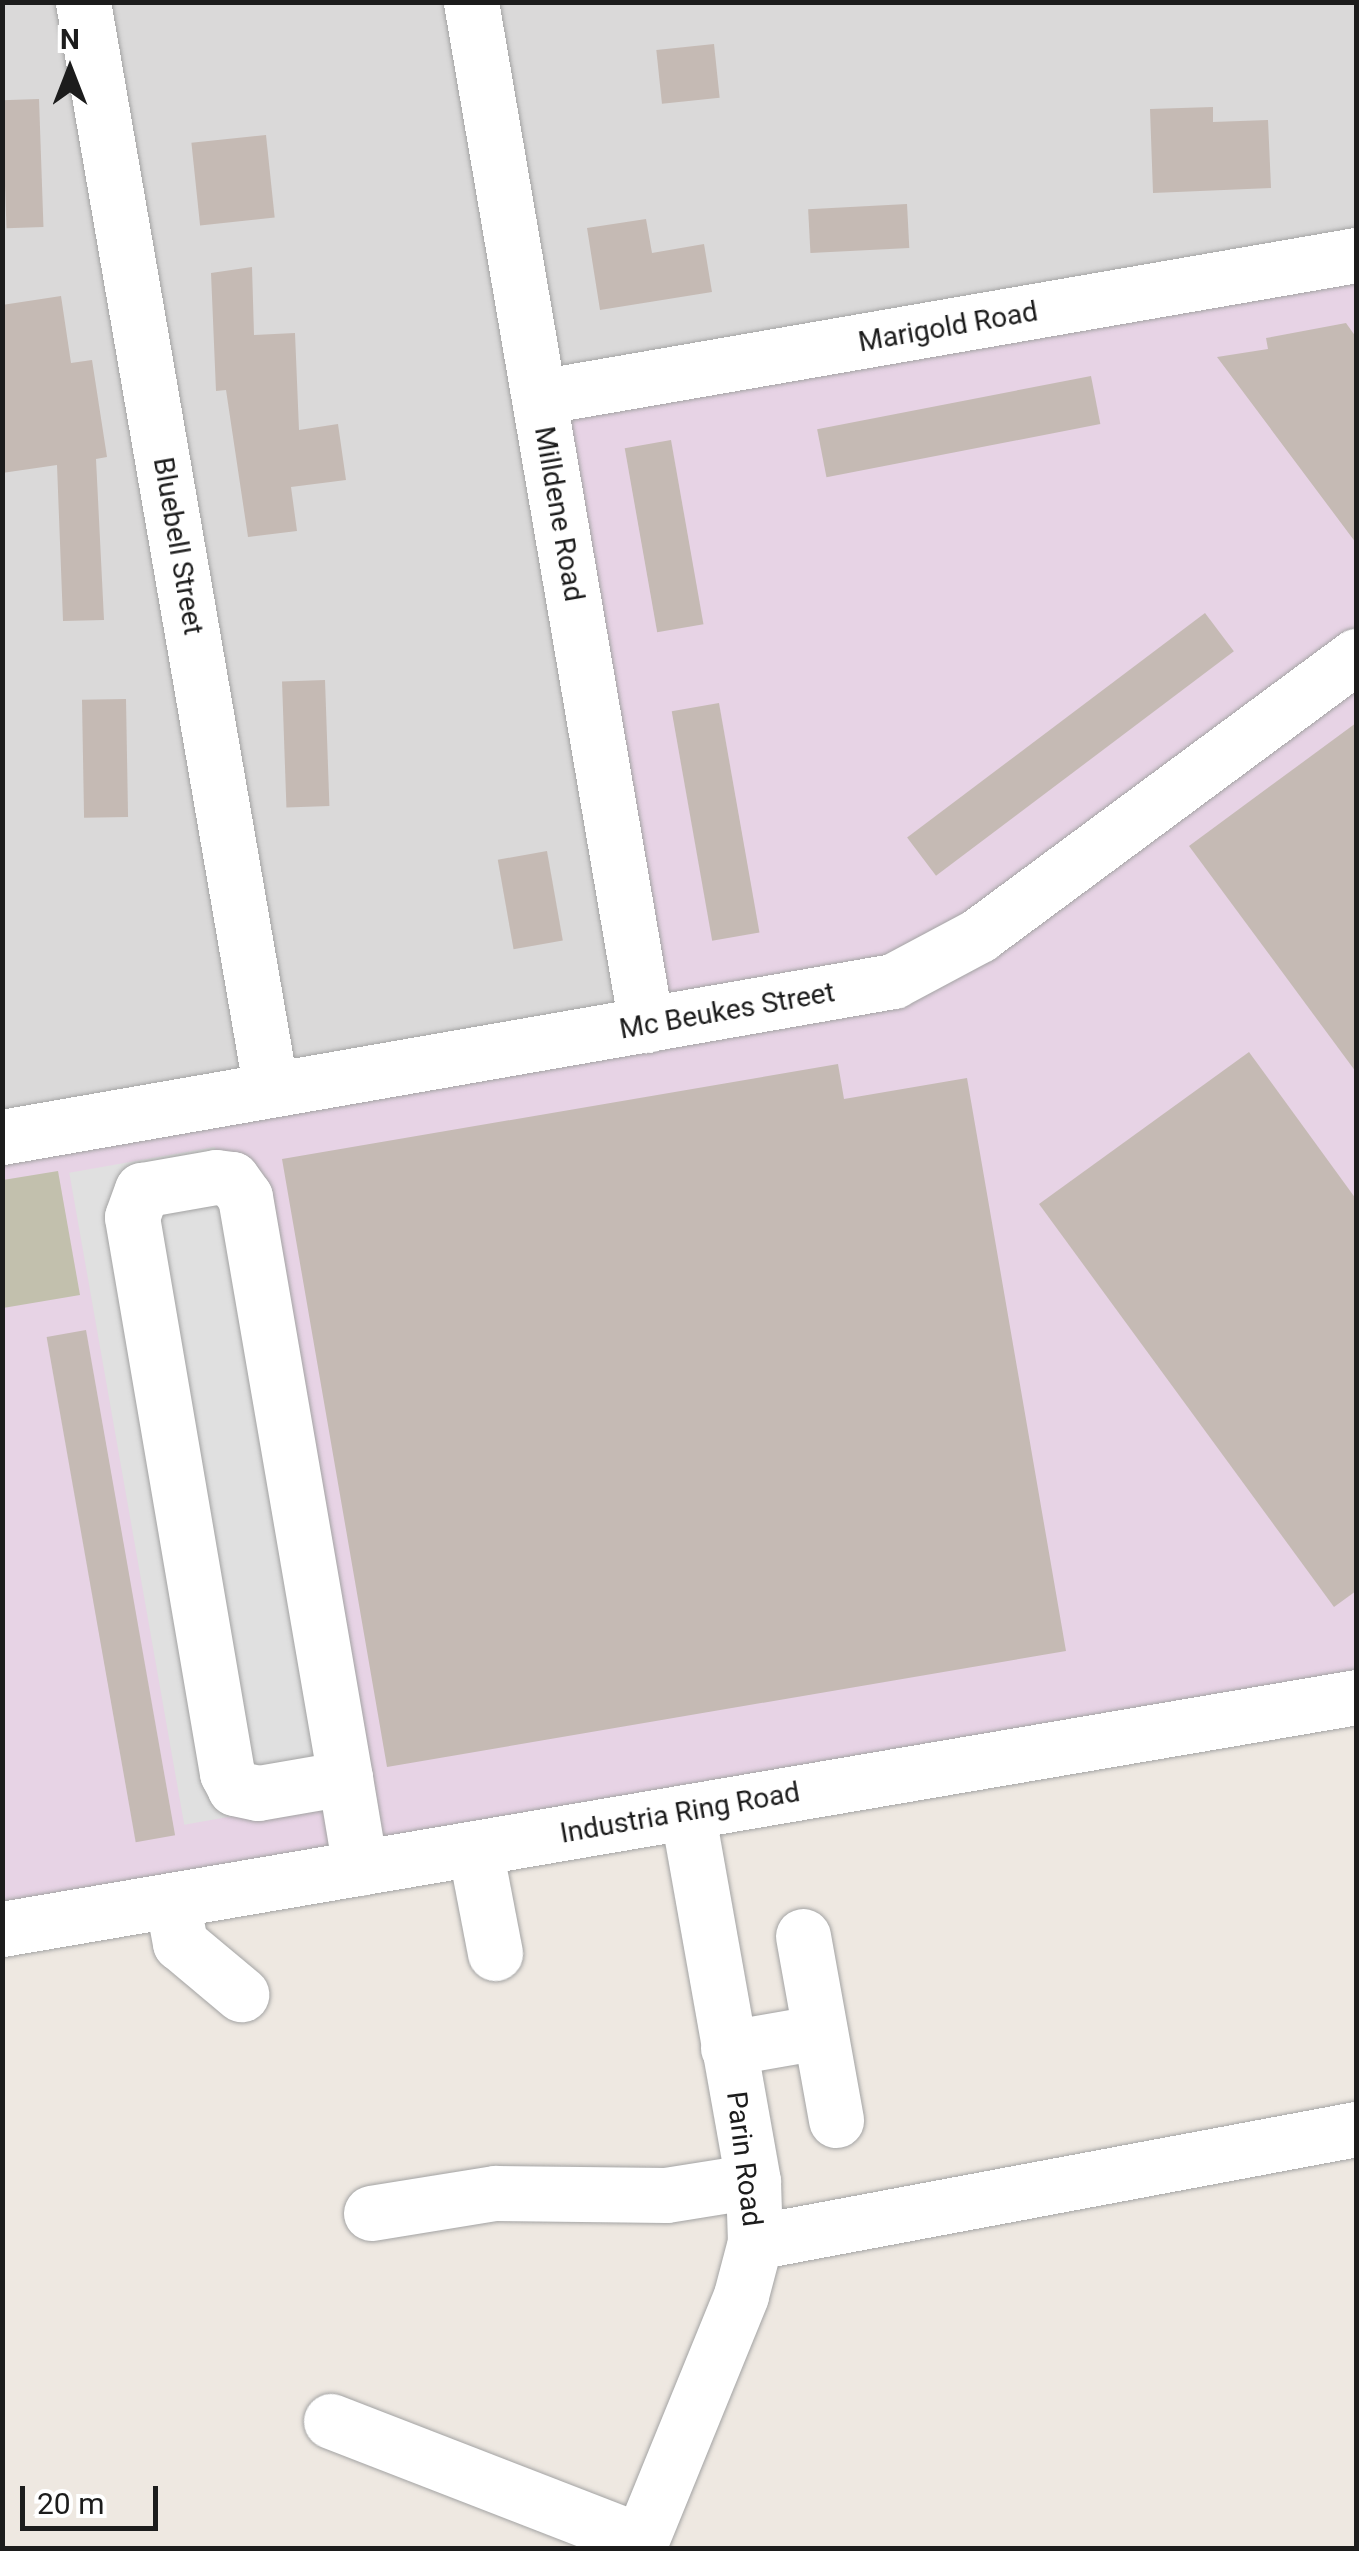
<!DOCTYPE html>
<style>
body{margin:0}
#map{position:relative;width:1359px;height:2551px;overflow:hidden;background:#eee8e1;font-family:Roboto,sans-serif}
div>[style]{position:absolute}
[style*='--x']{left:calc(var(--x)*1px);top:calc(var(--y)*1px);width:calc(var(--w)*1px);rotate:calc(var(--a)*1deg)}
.residential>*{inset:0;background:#dad9d9}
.industrial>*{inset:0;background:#e7d3e5}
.construction>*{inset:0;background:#c2c0ad}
.parking>*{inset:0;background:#e0e0e0;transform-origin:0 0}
.building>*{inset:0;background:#c5bab4;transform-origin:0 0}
.roads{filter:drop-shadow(0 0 2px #a3a3a3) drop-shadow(0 0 2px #a3a3a3)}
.minor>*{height:55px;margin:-27.5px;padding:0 27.5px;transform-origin:27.5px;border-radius:27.5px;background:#fff}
span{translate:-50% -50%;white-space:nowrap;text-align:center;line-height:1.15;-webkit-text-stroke:10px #fff;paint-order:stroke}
.street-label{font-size:28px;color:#1c1c1c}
.frame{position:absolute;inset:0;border:5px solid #1c1c1c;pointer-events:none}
.north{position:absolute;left:20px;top:20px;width:100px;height:100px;-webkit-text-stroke:8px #fff;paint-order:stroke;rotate:0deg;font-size:28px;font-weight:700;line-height:40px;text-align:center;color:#1c1c1c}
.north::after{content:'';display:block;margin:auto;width:35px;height:45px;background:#1c1c1c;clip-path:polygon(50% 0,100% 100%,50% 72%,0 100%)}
.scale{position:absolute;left:20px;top:2486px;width:138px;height:45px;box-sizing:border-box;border:5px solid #1c1c1c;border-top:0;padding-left:12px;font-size:30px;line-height:35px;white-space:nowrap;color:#1c1c1c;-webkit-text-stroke:8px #fff;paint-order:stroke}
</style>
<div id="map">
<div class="residential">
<i style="clip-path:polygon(3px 3px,1356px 3px,1356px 253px,644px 1029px,3px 1139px)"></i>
</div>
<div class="industrial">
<i style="clip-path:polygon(1356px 253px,1356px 1699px,3px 1932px,3px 1139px,644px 1028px,535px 394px)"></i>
</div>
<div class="construction">
<i style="clip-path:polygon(58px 1171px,80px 1295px,3px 1308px,3px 1180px)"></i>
</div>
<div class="parking">
<i style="left:215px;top:1147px;width:662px;height:148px;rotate:80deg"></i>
</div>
<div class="building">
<i style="left:714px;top:44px;width:54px;height:58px;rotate:84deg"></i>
<i style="left:39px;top:99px;width:128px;height:37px;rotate:88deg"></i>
<i style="clip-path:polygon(1213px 107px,1213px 122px,1268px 120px,1271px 188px,1153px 193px,1150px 109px)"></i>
<i style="left:266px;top:135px;width:83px;height:75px;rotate:84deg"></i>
<i style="left:907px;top:204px;width:44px;height:99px;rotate:87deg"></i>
<i style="clip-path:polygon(646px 219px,652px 253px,704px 244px,712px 292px,600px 310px,587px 228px)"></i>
<i style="clip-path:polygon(252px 267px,254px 335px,295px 333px,299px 430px,338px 424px,346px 480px,291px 487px,297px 531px,248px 537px,226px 390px,216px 391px,211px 273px)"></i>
<i style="clip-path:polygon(61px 296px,71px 363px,92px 360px,107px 457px,96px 459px,104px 620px,63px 621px,57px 465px,2px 473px,2px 305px)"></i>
<i style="clip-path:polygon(1346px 323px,1356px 337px,1356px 543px,1217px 357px,1268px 349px,1266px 338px)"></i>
<i style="left:1091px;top:376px;width:49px;height:279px;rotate:79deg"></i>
<i style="left:671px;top:440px;width:187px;height:47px;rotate:80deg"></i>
<i style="left:1205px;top:613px;width:48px;height:373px;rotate:53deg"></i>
<i style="left:325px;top:680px;width:126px;height:43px;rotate:88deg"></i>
<i style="left:126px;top:699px;width:118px;height:44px;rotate:89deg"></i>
<i style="left:719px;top:703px;width:233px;height:48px;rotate:80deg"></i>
<i style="clip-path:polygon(1356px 723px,1356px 1072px,1189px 846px)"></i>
<i style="left:547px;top:851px;width:91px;height:50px;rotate:80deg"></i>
<i style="clip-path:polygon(1249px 1052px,1356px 1199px,1356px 1591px,1334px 1607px,1039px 1204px)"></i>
<i style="clip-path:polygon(838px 1064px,844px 1099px,967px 1078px,1066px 1651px,387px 1767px,282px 1159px)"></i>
<i style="left:86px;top:1330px;width:513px;height:40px;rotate:80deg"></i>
</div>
<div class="roads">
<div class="minor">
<i style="--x:83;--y:2;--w:1104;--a:80.2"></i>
<i style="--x:471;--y:2;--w:1038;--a:80.29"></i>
<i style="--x:539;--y:397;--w:829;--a:-9.86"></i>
<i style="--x:2;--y:1137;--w:905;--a:-9.93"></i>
<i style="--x:893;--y:981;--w:98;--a:-28.1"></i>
<i style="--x:979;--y:935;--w:469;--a:-36.5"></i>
<i style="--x:216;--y:1177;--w:16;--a:7"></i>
<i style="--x:232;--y:1179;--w:22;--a:54"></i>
<i style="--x:245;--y:1197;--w:590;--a:80.23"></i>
<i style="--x:345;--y:1778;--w:88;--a:170.2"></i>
<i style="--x:258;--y:1793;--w:24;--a:-168"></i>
<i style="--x:235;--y:1788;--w:17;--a:-118"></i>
<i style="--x:227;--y:1773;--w:564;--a:-99.7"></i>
<i style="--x:132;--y:1217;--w:29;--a:-70"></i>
<i style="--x:142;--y:1190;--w:75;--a:-10"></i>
<i style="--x:345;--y:1778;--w:91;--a:80.5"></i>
<i style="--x:475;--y:1849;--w:106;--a:79.1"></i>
<i style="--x:172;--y:1900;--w:44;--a:79.5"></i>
<i style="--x:180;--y:1943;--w:80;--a:39.9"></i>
<i style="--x:2;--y:1929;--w:1374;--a:-9.72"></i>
<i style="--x:803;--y:1936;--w:187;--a:79.8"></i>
<i style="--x:728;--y:2048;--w:93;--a:-9.9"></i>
<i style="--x:371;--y:2213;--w:126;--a:-9.2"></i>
<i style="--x:495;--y:2193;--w:171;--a:0.7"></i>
<i style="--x:666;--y:2195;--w:88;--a:-9.1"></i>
<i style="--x:755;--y:2242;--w:612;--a:-10.65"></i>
<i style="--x:331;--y:2421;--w:331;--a:21.2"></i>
<i style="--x:638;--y:2548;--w:273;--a:-67.8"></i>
<i style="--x:741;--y:2295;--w:55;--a:-75.2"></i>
<i style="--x:755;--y:2242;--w:61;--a:-91.9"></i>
<i style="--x:753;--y:2181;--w:375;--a:-100.1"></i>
</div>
</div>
<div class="street-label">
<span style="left:948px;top:327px;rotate:-10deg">Marigold Road</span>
<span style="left:559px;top:514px;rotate:80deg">Milldene Road</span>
<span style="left:178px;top:546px;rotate:80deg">Bluebell Street</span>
<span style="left:727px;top:1011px;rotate:-10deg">Mc Beukes Street</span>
<span style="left:680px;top:1813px;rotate:-10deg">Industria Ring Road</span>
<span style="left:744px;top:2159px;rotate:83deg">Parin Road</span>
</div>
<div class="frame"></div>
<div class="north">N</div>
<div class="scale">20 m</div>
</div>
